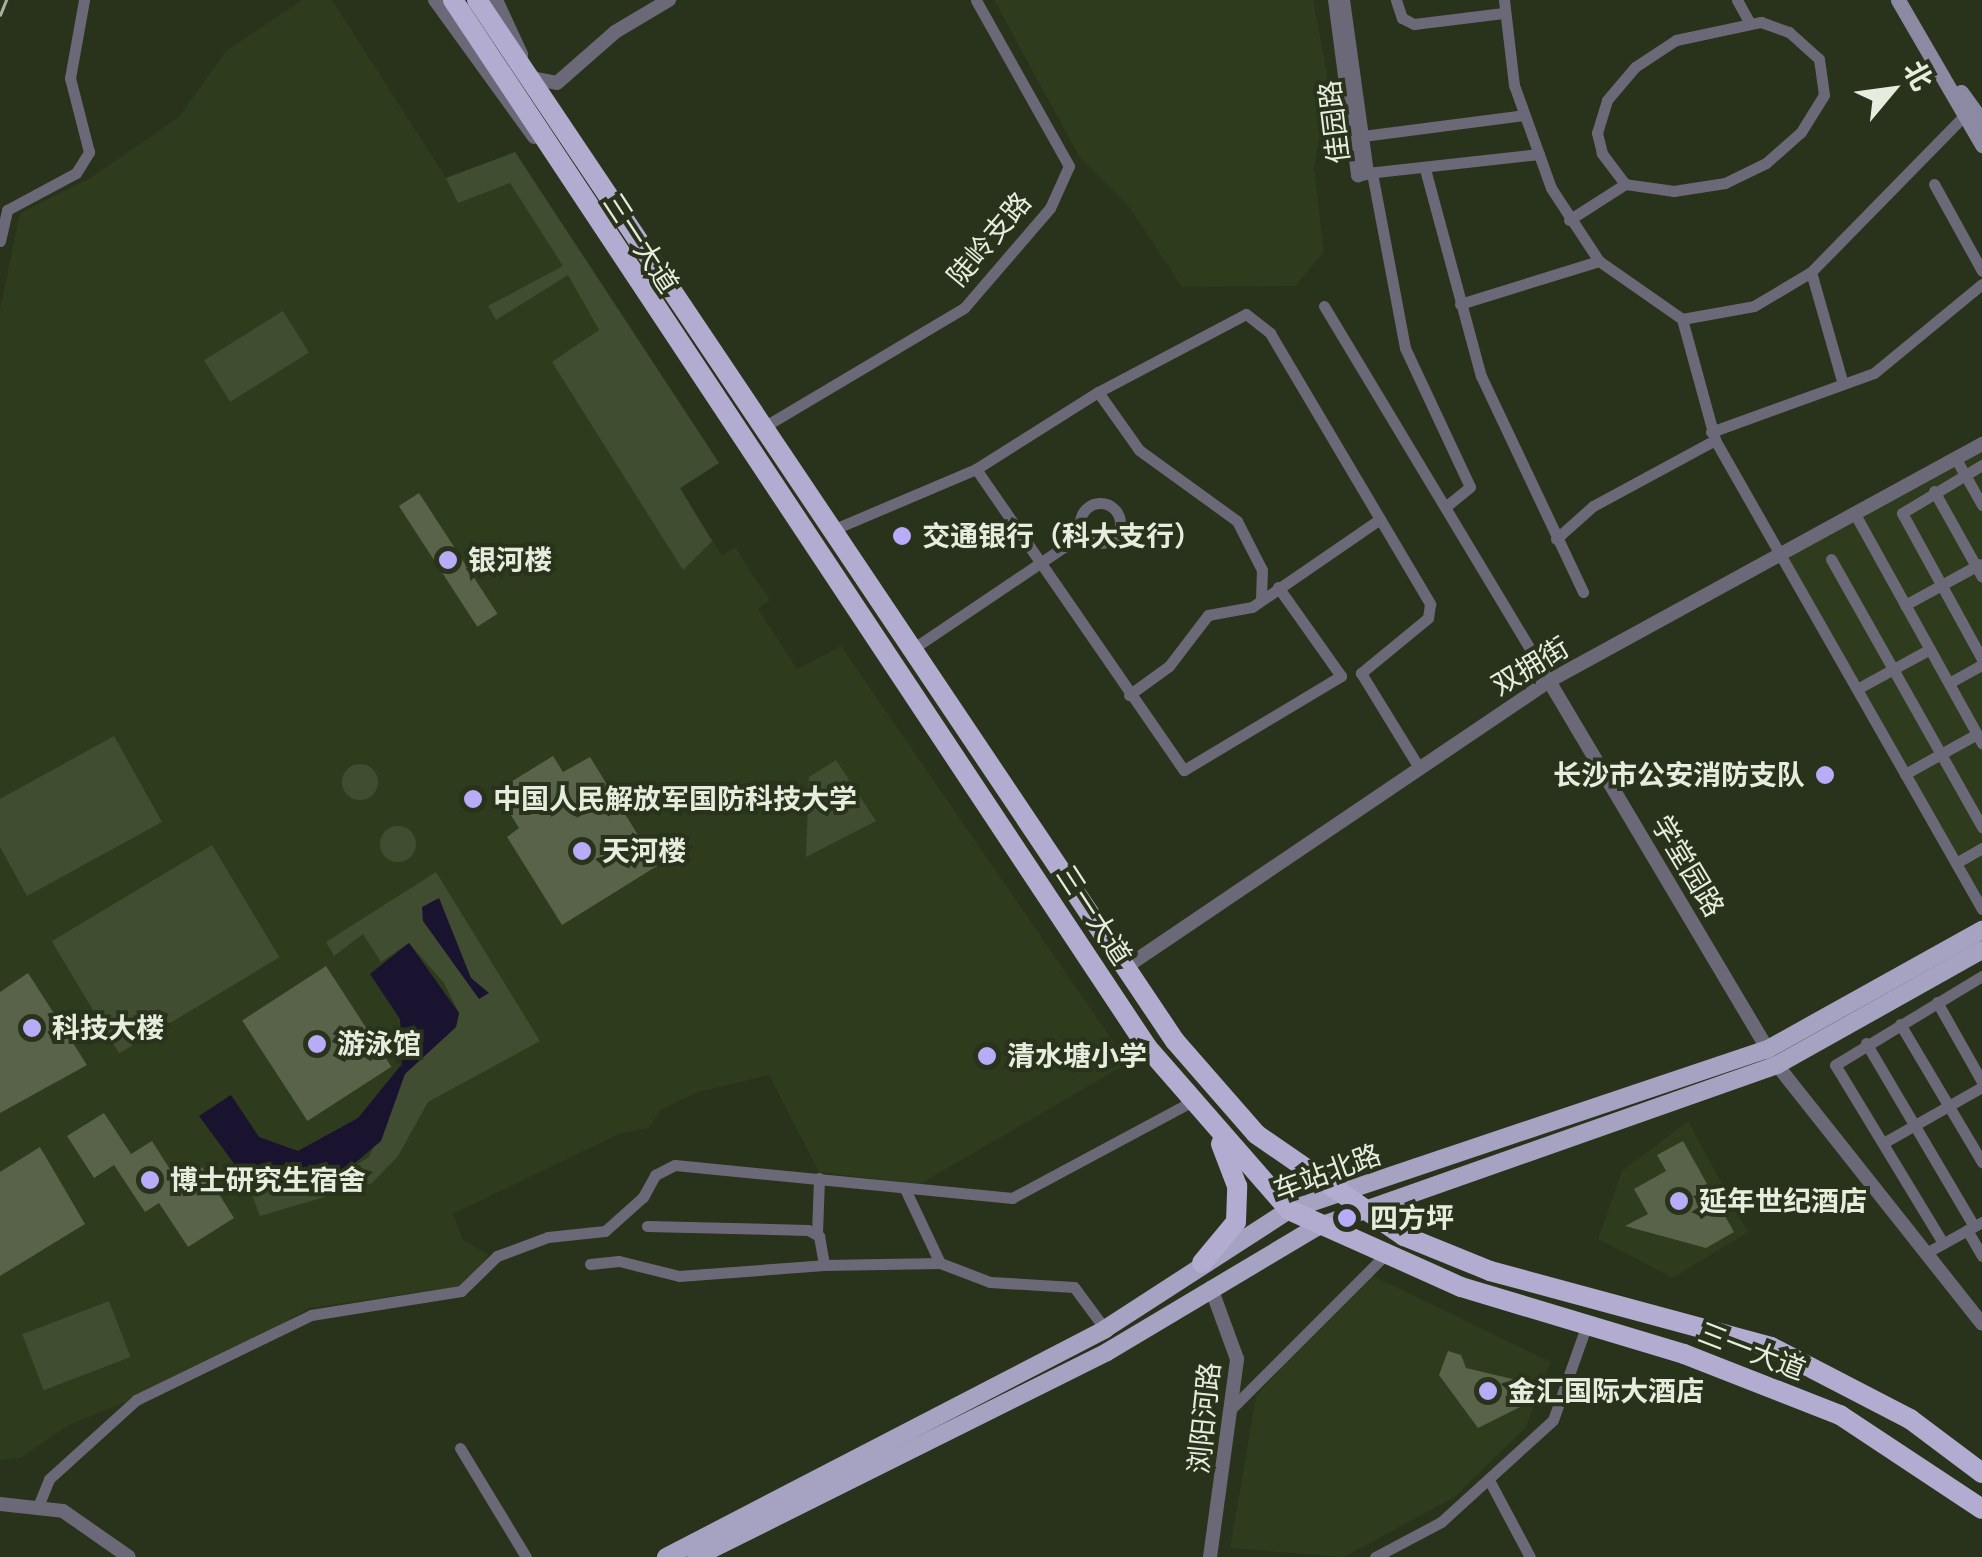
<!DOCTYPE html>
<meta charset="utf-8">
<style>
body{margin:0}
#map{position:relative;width:1982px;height:1557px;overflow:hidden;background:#29321b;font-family:Inter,"Noto Sans SC",sans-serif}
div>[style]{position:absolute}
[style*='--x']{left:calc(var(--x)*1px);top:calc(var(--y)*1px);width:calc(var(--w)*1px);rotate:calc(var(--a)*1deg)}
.built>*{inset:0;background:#2e3b1d}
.green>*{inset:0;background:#414d31;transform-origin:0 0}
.round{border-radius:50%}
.water>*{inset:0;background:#19132f}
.building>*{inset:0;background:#58634a;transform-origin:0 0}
.minor>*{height:11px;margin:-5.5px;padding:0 5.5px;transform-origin:5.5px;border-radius:5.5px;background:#6b6978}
.minor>.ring{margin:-5.5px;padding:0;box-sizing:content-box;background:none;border:11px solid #6b6978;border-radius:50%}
.tertiary>*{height:14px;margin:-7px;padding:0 7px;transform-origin:7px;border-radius:7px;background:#6b6978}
.secondary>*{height:15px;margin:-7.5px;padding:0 7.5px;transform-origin:7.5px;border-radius:7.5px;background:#8c89a2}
.primary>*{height:18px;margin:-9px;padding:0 9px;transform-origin:9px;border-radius:9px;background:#a6a2c2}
.trunk>*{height:20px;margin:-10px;padding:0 10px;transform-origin:10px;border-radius:10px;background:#b2add0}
.rail>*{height:2.5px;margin:-1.25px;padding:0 1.25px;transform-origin:1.25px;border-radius:1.25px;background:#a8af9e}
.dots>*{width:28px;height:28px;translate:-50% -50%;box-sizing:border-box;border:5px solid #29321b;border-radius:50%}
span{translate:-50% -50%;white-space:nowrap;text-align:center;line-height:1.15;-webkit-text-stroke:8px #29321b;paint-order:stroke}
.street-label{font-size:28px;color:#e6edde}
.poi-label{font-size:28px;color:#e6edde;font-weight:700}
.left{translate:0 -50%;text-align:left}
.right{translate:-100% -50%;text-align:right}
.north{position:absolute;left:1842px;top:40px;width:100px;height:100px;-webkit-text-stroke:8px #29321b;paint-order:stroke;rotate:61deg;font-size:28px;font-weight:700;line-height:40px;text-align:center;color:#e6edde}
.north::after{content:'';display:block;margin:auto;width:35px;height:45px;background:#e6edde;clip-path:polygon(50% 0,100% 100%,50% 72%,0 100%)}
</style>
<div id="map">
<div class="built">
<i style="clip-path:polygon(302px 0,332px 0,446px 178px,515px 152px,719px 463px,680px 489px,722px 555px,735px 547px,752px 574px,770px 600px,758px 609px,797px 669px,841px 646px,1128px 1063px,920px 1184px,819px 1172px,769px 1075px,698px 1092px,661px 1110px,649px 1128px,621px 1133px,453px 1214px,463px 1240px,489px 1255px,463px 1286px,309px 1308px,203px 1370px,67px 1426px,21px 1458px,0 1460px,0 310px,20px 213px,92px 177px,179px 117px,226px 51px)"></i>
<i style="clip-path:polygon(994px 0,1313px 0,1329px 83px,1314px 167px,1324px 252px,1295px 286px,1182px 287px,1127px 204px,1079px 156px)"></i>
<i style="clip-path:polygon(1982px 444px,1982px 909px,1782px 558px)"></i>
<i style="clip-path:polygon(1688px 1121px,1748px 1232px,1673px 1278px,1598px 1239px,1622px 1171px)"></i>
<i style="clip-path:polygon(1365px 1272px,1551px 1362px,1526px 1427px,1455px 1497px,1344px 1557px,1230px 1548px,1256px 1396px)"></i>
</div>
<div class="green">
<i style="clip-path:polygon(515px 152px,719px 463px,680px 488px,712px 541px,683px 570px,552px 362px,599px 330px,568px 275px,496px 320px,488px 306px,563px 266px,510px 183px,458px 203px,446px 178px)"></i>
<i style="left:283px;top:311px;width:49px;height:93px;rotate:58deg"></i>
<i style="clip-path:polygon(114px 736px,162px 822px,27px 896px,0 847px,0 799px)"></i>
<i style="clip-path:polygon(836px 760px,876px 821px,806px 857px,809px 777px)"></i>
<i class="round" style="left:342px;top:764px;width:36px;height:36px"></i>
<i class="round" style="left:380px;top:826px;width:36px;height:36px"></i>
<i style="left:212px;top:845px;width:131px;height:187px;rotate:59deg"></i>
<i style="clip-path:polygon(436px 872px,540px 1041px,428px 1102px,398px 1156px,372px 1183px,260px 1216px,247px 1181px,280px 1188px,343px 1173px,369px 1157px,405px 1073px,456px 1027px,459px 1013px,444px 983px,409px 943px,381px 962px,363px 934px,334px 956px,326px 942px)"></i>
<i style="left:109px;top:1301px;width:60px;height:93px;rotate:69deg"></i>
</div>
<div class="water">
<i style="clip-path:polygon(439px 898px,471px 978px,489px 993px,479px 999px,423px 921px,422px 907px)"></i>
<i style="clip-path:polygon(409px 943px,459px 1013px,456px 1027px,405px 1074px,381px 1141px,343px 1173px,280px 1188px,247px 1181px,199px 1116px,231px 1095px,259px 1137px,298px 1151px,358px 1118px,402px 1064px,400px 1019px,370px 974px)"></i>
</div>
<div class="building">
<i style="left:419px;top:493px;width:144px;height:24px;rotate:57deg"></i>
<i style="clip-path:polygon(553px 756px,563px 772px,590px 757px,657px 866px,562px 925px,507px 837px,519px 828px,496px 791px)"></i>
<i style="left:326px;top:966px;width:120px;height:100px;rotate:57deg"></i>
<i style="clip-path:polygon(28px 973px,87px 1065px,0 1113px,0 992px)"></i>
<i style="clip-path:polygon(104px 1113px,131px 1154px,152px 1141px,178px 1182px,202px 1167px,234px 1218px,188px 1247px,159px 1203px,145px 1212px,114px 1165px,94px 1178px,67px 1136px)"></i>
<i style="clip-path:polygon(1683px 1141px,1734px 1232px,1706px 1248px,1625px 1226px,1648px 1214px,1634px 1189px,1666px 1171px,1657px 1155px)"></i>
<i style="clip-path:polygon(40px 1147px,85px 1224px,0 1276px,0 1172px)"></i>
<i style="clip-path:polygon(1448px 1351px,1461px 1355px,1466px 1368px,1533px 1384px,1522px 1406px,1478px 1428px,1439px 1375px)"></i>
</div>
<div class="minor">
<i style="--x:1396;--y:0;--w:19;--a:72"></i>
<i style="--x:1402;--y:18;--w:13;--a:27"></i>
<i style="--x:1414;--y:24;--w:90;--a:-7"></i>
<i style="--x:1504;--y:0;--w:86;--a:83.3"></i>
<i style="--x:1514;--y:85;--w:109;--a:70.2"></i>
<i style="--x:1551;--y:188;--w:87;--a:56.7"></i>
<i style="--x:1599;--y:261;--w:101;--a:34.9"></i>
<i style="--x:1682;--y:319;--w:73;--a:-10.2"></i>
<i style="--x:1754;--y:306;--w:66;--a:-30.8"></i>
<i style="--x:1811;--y:272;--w:220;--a:-45.6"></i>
<i style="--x:1737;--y:0;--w:25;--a:61"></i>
<i style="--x:1761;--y:22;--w:30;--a:20"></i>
<i style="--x:1789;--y:32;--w:40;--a:42"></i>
<i style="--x:1819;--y:59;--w:36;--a:82"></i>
<i style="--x:1824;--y:95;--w:44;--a:121.9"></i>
<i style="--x:1801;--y:132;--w:47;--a:138.5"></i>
<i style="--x:1766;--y:163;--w:46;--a:154"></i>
<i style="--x:1725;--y:183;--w:52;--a:171.1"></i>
<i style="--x:1674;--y:191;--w:49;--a:-171.9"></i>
<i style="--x:1625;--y:184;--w:39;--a:-127"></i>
<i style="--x:1602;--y:153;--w:21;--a:-104"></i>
<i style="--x:1597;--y:133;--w:34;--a:-73"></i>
<i style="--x:1607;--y:100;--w:43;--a:-49.7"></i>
<i style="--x:1635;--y:67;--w:49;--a:-33.4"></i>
<i style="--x:1676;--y:40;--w:87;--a:-12"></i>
<i style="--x:1355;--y:137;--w:170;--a:-7.4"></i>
<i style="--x:1425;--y:169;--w:214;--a:74.9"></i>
<i style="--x:1481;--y:376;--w:239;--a:64.7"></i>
<i style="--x:1367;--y:173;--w:173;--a:-6.3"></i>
<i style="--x:1372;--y:173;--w:178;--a:79.3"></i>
<i style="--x:1405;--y:348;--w:153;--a:64.9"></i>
<i style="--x:1470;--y:487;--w:32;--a:141"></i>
<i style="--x:1934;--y:184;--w:99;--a:61.1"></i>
<i style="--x:1569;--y:220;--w:67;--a:-32.7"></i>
<i style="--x:0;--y:241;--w:32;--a:-77"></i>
<i style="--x:7;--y:210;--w:78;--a:-28.2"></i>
<i style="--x:76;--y:173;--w:25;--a:-58"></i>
<i style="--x:89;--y:152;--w:76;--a:-104.4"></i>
<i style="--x:70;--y:78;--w:79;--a:-79.8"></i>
<i style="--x:1811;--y:272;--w:116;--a:74.1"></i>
<i style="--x:1460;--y:304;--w:145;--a:-17.2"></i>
<i style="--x:1324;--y:306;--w:437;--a:59"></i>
<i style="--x:1682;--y:319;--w:125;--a:74.7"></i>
<i style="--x:1715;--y:440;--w:540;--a:60.35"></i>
<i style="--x:1098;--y:392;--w:71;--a:54.7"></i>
<i style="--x:1139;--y:450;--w:121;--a:35.9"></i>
<i style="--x:1237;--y:521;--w:55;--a:63"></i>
<i style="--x:1262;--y:570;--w:30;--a:92"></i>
<i style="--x:767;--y:425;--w:229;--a:-30.7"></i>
<i style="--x:964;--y:308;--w:132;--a:-49.3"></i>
<i style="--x:1050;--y:208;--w:46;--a:-65.7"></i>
<i style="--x:1069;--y:166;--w:190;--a:-119.3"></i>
<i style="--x:1711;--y:432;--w:173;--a:-19.9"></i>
<i style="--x:1874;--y:373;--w:140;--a:-39.5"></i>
<i style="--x:1956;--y:459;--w:53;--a:60.5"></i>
<i style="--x:1982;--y:465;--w:93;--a:149"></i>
<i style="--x:1902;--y:513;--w:166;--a:61.3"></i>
<i style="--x:976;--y:469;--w:366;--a:55.4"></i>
<i style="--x:1184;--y:770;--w:183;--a:-30.9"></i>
<i style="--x:1341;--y:676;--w:109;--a:-125.3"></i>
<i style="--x:1934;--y:491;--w:98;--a:60.8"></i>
<i class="ring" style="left:1080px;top:503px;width:29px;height:29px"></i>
<i style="--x:1856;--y:516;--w:260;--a:61"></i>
<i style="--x:837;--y:528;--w:151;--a:-23"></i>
<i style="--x:976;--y:469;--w:144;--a:-32.3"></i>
<i style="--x:1098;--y:392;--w:167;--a:-27.8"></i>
<i style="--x:1246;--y:314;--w:31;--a:38"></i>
<i style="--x:1270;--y:333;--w:315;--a:59.4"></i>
<i style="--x:1430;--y:604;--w:14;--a:98"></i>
<i style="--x:1428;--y:618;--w:87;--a:140.6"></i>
<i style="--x:1361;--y:673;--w:109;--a:58.5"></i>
<i style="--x:1556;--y:539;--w:50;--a:-41.7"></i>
<i style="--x:1593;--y:506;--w:139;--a:-28.4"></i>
<i style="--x:1831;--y:559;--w:308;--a:60.6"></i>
<i style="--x:1905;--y:605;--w:85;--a:-28.7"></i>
<i style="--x:914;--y:648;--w:204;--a:-34"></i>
<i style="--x:1949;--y:683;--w:38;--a:-29"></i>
<i style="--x:1857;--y:689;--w:83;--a:-28.7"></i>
<i style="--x:1129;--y:695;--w:49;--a:-35.9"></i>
<i style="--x:1169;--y:666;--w:64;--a:-52.6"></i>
<i style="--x:1208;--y:615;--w:45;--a:-10.3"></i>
<i style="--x:1252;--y:607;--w:155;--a:-34.5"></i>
<i style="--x:1905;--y:774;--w:82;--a:-29.1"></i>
<i style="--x:1956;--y:863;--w:30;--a:-30"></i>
<i style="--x:1937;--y:1002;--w:92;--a:60.6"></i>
<i style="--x:1900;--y:1024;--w:161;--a:59.3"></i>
<i style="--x:1866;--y:1043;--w:212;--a:59.5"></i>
<i style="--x:1885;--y:1142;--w:112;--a:-29.6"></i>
<i style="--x:905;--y:1189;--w:82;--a:64.7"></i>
<i style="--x:647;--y:1226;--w:161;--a:1.4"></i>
<i style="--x:808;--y:1230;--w:13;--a:29"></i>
<i style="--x:819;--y:1236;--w:29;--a:80"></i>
<i style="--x:824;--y:1265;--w:116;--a:-1"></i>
<i style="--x:940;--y:1263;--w:53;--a:20.8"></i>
<i style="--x:990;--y:1282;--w:84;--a:3.4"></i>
<i style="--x:1074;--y:1287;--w:52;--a:53.6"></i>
<i style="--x:1967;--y:1230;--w:30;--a:60"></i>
<i style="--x:817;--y:1233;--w:55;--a:-87.9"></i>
<i style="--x:1943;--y:1243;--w:208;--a:-121.2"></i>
<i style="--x:1835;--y:1065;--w:172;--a:-31.2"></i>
<i style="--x:1926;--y:1253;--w:64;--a:-29"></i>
<i style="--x:590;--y:1264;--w:29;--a:-6"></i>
<i style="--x:619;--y:1261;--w:62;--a:14"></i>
<i style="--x:679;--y:1276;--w:145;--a:-4.3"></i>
<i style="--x:1234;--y:1406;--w:209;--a:-45"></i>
<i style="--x:460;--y:1448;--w:127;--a:58.8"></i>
<i style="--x:1489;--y:1480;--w:87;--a:62"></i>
<i style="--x:39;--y:1504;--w:27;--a:-68"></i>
<i style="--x:49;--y:1479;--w:118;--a:-42.2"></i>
<i style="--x:136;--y:1400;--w:195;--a:-25.9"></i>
<i style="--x:311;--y:1315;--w:152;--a:-9.1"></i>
<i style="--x:461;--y:1291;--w:50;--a:-44.2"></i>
<i style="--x:497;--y:1256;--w:54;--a:-20.4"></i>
<i style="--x:548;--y:1237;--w:57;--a:-6"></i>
<i style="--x:605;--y:1231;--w:51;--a:-41.8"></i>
<i style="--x:643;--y:1197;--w:25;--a:-61"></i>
<i style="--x:655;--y:1175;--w:22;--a:-27"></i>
<i style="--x:675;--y:1165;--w:339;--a:5.6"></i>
<i style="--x:1012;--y:1198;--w:201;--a:-28.2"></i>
<i style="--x:1375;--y:1557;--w:75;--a:-27.9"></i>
<i style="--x:1441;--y:1522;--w:151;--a:-42.3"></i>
<i style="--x:1553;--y:1420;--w:102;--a:-70.5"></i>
</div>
<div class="tertiary">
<i style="--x:435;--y:0;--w:169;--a:54.1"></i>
<i style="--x:496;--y:0;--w:60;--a:65.2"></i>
<i style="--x:1335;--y:0;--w:177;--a:82.5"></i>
<i style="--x:1358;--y:175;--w:9;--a:-13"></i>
<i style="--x:1367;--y:173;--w:175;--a:-97.9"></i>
<i style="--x:532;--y:78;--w:25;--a:11"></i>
<i style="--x:557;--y:83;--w:77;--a:-41.3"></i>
<i style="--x:615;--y:32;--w:63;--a:-30.7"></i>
<i style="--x:1549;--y:681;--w:447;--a:59.3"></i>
<i style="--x:1777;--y:1065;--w:330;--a:51.6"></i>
<i style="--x:1126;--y:967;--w:511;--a:-34.06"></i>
<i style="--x:1549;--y:681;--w:494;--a:-28.7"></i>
<i style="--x:0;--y:1504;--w:63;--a:6.3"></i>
<i style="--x:63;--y:1511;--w:80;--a:34.9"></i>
<i style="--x:1210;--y:1557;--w:200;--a:-82.2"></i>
<i style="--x:1237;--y:1359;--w:76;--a:-110.1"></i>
</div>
<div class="secondary">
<i style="--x:1898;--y:0;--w:168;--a:59.9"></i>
<i style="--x:1961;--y:92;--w:36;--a:54"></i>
</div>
<div class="primary">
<i style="--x:666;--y:1557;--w:495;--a:-27.4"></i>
<i style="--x:1105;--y:1329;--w:219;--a:-32.9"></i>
<i style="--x:1289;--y:1210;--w:505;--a:-18.58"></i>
<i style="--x:1768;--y:1049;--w:245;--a:-29.1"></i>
<i style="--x:696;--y:1557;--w:459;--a:-26.5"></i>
<i style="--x:1107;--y:1352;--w:244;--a:-30.8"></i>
<i style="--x:1317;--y:1227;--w:488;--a:-19.4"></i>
<i style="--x:1777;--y:1065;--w:235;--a:-29.3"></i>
</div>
<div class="trunk">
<i style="--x:453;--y:0;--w:1256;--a:56.46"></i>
<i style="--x:1147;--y:1047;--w:216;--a:48.9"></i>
<i style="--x:1289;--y:1210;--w:188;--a:24.1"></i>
<i style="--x:1461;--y:1287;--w:233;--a:16.7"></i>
<i style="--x:1684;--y:1354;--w:168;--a:21.4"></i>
<i style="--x:1840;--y:1415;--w:170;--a:33.5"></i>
<i style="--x:477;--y:0;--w:1253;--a:56.16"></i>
<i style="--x:1175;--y:1041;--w:123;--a:48.9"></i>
<i style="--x:1256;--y:1134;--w:180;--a:34.6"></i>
<i style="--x:1404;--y:1236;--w:93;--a:22.1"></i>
<i style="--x:1490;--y:1271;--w:291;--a:15.1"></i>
<i style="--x:1771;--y:1347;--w:157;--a:27.4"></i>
<i style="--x:1910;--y:1419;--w:90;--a:36.9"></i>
<i style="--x:1202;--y:1263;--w:53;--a:-50.3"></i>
<i style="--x:1236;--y:1222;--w:36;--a:-88"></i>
<i style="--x:1237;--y:1186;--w:45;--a:-110.9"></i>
</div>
<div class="rail">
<i style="--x:0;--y:15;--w:16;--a:-68"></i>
</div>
<div class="dots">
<i style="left:902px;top:536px;background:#b8abf7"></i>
<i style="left:448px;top:560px;background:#b8abf7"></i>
<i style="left:1825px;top:775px;background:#b8abf7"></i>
<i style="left:473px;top:799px;background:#b8abf7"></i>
<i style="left:582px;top:851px;background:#b8abf7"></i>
<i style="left:32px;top:1028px;background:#b8abf7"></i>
<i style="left:317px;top:1044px;background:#b8abf7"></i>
<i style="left:987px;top:1056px;background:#b8abf7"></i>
<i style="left:150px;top:1180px;background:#b8abf7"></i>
<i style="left:1679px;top:1201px;background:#b8abf7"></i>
<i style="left:1347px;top:1218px;background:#b8abf7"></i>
<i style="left:1488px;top:1391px;background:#b8abf7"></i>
</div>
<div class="street-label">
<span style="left:1334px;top:122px;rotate:-97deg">佳园路</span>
<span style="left:989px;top:239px;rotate:-50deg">陡岭支路</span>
<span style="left:641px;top:243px;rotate:57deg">三一大道</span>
<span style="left:1530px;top:666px;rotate:-31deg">双拥街</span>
<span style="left:1688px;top:866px;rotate:59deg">学堂园路</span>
<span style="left:1094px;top:915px;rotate:57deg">三一大道</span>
<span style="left:1327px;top:1172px;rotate:-20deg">车站北路</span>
<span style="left:1752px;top:1351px;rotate:21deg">三一大道</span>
<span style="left:1204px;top:1418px;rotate:-84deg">浏阳河路</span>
</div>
<div class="poi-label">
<span class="left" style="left:922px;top:536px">交通银行（科大支行）</span>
<span class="left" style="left:468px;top:560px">银河楼</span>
<span class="right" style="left:1805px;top:775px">长沙市公安消防支队</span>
<span class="left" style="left:493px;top:799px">中国人民解放军国防科技大学</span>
<span class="left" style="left:602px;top:851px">天河楼</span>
<span class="left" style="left:52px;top:1028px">科技大楼</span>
<span class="left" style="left:337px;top:1044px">游泳馆</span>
<span class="left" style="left:1007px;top:1056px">清水塘小学</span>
<span class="left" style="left:170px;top:1180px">博士研究生宿舍</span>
<span class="left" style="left:1699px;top:1201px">延年世纪酒店</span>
<span class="left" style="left:1370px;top:1218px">四方坪</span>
<span class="left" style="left:1508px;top:1391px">金汇国际大酒店</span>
</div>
<div class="north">北</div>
</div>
